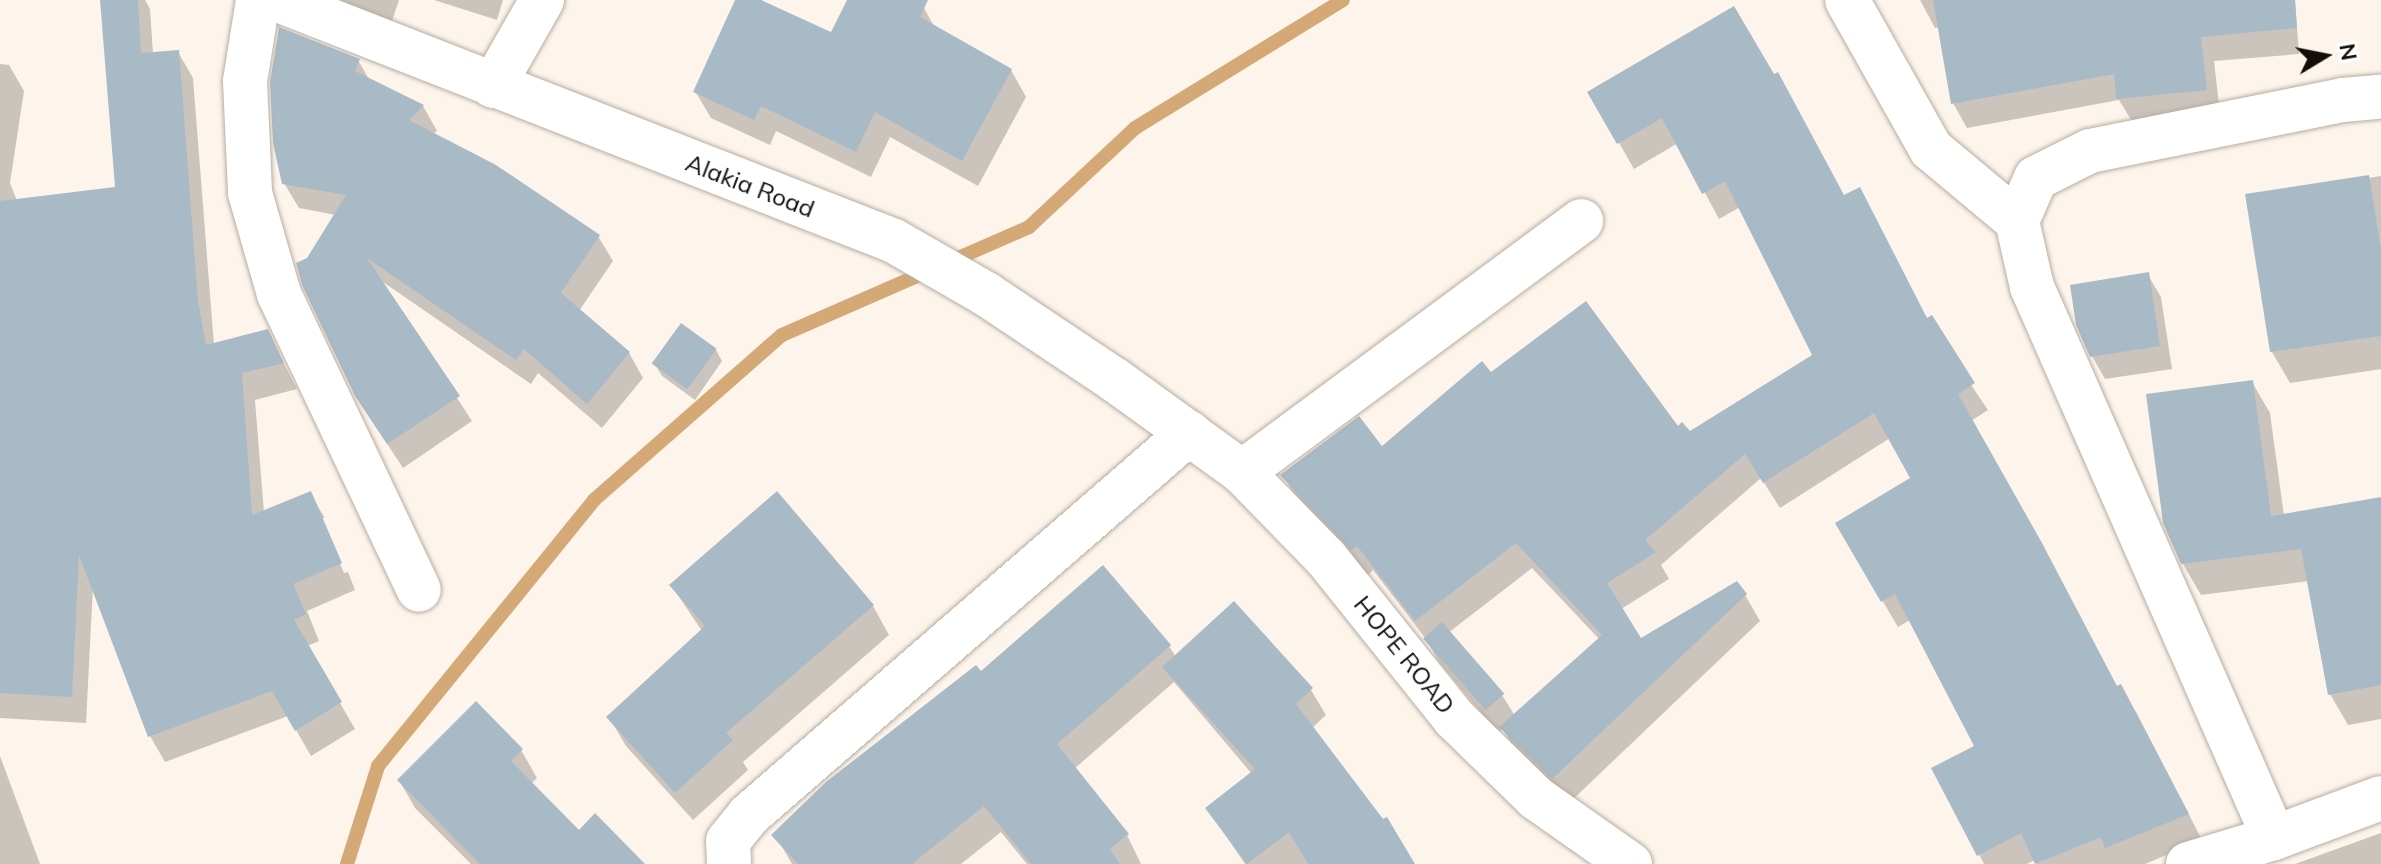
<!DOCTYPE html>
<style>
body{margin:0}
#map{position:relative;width:2381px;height:864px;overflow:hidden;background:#fdf5ec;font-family:Mulish,sans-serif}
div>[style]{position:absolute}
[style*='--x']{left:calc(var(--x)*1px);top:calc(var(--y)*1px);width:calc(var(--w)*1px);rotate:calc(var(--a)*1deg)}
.shadow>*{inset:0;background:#0003}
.stream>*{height:14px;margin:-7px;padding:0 7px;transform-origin:7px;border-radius:7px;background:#d4a975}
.building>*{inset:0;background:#a8bac5;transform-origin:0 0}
.roads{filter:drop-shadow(0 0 2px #b9ac9e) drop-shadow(0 0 2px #b9ac9e)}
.minor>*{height:44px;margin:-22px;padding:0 22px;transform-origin:22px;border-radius:22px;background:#fff}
.tertiary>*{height:44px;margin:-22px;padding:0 22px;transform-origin:22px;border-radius:22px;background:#fff}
span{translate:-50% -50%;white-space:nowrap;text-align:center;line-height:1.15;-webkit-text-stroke:8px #fff;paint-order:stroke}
.street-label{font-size:24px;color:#110d08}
.north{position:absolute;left:2285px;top:16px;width:80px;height:80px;-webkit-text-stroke:6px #fff;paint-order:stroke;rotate:80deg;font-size:22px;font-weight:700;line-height:32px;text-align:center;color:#110d08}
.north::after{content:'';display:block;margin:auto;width:28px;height:36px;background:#110d08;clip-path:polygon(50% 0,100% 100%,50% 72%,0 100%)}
</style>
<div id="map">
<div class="shadow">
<i style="clip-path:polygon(102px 0,145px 0,150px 9px,153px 54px,178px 52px,193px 78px,214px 345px,267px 331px,297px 389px,255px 400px,264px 513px,310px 494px,325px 518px,321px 518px,344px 573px,348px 572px,355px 590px,307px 611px,319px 641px,307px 646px,355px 729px,311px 756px,288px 716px,165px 762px,150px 736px,93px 586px,86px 723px,0 718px,0 64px,9px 65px,24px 91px,10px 183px,17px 201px,117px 189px)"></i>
<i style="clip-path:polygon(321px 0,399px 0,388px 33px)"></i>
<i style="clip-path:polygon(434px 0,503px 0,497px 20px)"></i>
<i style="clip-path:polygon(738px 0,756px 0,832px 35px,849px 0,907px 0,924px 8px,935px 28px,1011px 70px,1026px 97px,978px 186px,890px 137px,871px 177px,776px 131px,770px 145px,711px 118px,695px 91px)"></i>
<i style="clip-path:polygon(1920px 0,2295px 0,2299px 54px,2214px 61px,2220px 114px,2133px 123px,2119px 100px,1967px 128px,1953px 103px,1940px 27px,1935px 28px)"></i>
<i style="clip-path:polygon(evenodd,1734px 9px,1844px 197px,1988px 410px,1971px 421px,2117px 688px,2136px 712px,2202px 840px,2145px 864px,2037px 864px,2035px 860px,2027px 864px,1984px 864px,1934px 769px,1977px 747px,1910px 620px,1898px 627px,1837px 524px,1913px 478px,1890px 438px,1780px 508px,1761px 478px,1661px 565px,1669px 579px,1621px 609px,1640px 641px,1745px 595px,1760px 621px,1568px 804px,1517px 754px,1503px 729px,1498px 733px,1439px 662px,1426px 639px,1373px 570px,1368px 575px,1298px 501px,1283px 475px,1382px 449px,1491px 374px,1689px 434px,1814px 355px,1740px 207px,1719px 219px,1678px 143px,1634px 169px,1590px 92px,1734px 9px,1532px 568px,1600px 640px,1515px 716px,1502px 695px,1448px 633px,1532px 568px)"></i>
<i style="clip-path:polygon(358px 60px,370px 81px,423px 106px,437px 131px,433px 134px,598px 236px,613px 261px,579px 311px,629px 353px,643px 378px,602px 428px,538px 373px,531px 384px,380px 280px,472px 421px,403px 468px,372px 421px,308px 260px,336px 215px,299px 208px,284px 183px)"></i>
<i style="clip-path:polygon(2381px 176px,2381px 369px,2290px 383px,2272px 352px,2247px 196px)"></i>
<i style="clip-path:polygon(2148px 275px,2161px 297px,2172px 369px,2105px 379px,2092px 356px)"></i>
<i style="clip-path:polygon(716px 350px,722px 361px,695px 400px,662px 376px,655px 364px)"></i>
<i style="clip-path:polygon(2252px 382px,2270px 413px,2284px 516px,2381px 499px,2381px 719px,2348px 725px,2330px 694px,2309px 581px,2201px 595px,2183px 564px)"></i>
<i style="clip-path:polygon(671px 585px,873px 606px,889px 635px,743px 762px,748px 770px,693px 820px,626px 746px,609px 717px,702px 631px)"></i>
<i style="clip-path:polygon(1169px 646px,1176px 657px,1311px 690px,1326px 715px,1312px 728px,1413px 864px,1245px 864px,1207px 808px,1252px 774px,1174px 682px,1074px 769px,1127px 835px,1141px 864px,1027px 864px,1001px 832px,961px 864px,792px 864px,778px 840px,980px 674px)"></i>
<i style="clip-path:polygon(521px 750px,537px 778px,531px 784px,579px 832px,642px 864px,471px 864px,415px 808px,399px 780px)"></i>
<i style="clip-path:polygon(0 756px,40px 864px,0 864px)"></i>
<i style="clip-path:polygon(2381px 833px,2381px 864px,2295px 864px)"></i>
</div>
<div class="stream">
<i style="--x:347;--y:864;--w:103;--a:-72.4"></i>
<i style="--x:378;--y:766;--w:343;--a:-50.9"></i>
<i style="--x:594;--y:500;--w:250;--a:-41.3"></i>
<i style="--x:782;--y:335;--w:270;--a:-23.6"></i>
<i style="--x:1029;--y:227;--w:145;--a:-43"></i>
<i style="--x:1135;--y:128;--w:244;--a:-31.6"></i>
</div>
<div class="building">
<i style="clip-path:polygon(100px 0,138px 0,141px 53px,179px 50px,198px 301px,206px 345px,268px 329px,284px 363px,242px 373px,252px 515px,311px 491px,342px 563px,293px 584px,306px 614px,294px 620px,342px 702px,295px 731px,272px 691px,148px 737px,79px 555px,72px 697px,0 693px,0 201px,115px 187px)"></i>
<i style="clip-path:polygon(735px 0,761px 0,831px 32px,847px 0,928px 0,920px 17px,1012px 69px,962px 161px,875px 112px,856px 152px,761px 106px,754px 120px,693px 92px)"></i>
<i style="clip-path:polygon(1933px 0,2295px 0,2297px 28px,2201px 37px,2207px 90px,2116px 99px,2114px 74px,1951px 104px)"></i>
<i style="clip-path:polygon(1734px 6px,1774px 74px,1778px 72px,1844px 195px,1860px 187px,1927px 318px,1932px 315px,1975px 383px,1958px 394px,2042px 543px,2117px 686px,2121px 684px,2189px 814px,2105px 848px,2101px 837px,2035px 864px,2021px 833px,1977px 856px,1931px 768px,1974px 746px,1895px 594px,1881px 602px,1835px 523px,1910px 478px,1874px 413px,1763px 483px,1745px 454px,1645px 540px,1656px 552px,1607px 583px,1641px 638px,1737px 581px,1747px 594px,1552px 779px,1499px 727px,1602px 635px,1516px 543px,1415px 621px,1357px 546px,1351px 550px,1280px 475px,1359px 416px,1382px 446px,1482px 361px,1491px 372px,1586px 301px,1678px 426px,1682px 422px,1690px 431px,1812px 355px,1725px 181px,1702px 194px,1662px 118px,1617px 144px,1587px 92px)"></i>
<i style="clip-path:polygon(279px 27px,360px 59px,355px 71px,424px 105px,409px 120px,496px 165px,600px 235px,561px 293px,630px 352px,587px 404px,524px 349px,516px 360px,367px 258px,460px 396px,387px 444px,355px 396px,302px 285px,296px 263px,307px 258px,346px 195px,282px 184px,273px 143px,270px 82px)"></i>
<i style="clip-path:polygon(2369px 175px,2381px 250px,2381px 336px,2270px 352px,2245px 194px)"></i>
<i style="clip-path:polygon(2149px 272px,2160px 346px,2090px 357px,2076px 325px,2070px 285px)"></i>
<i style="left:681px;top:323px;width:44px;height:50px;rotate:36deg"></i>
<i style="clip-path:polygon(2253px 380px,2271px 516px,2381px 497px,2381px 685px,2328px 695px,2301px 549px,2181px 564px,2163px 523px,2146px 394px)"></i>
<i style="clip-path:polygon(777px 491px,874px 605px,726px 733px,733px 740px,675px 793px,606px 717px,705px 626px,669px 585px)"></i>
<i style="clip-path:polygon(1103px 565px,1171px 645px,1057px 744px,1129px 834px,1110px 849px,1120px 864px,1031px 864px,984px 806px,912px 864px,798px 864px,771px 835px,826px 782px,976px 665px,981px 671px)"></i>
<i style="clip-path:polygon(1234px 601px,1313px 688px,1296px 704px,1383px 819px,1387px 817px,1415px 864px,1308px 864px,1289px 832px,1247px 864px,1205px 808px,1255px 769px,1162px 667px)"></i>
<i style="left:1442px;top:622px;width:95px;height:25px;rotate:49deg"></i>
<i style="clip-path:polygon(476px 701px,523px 749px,511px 761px,579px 830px,595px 813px,645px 864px,480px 864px,397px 780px)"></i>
</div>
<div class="roads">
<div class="minor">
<i style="--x:258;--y:0;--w:82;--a:99.1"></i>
<i style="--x:245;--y:81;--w:112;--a:87.4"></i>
<i style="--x:250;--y:193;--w:105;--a:74"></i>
<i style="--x:279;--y:294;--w:327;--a:64.7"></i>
<i style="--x:1847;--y:0;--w:171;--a:60.6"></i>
<i style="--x:1931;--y:149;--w:112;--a:39.9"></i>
<i style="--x:493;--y:86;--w:99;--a:-60.3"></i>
<i style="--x:1242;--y:472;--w:422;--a:-36.5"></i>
<i style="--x:2274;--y:838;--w:602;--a:-113.71"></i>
<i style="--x:2032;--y:287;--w:68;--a:-102.8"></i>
<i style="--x:2017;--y:221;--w:47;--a:-66.2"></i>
<i style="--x:2036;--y:178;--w:60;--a:-26.6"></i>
<i style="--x:2090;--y:151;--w:258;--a:-11.4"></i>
<i style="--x:2343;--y:100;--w:38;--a:-5"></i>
<i style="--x:729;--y:864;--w:23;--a:-92"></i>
<i style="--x:728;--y:841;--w:33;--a:-51"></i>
<i style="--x:749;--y:815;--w:583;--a:-40.96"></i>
</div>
<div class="tertiary">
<i style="--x:278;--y:0;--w:661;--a:21.37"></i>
<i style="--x:894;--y:241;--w:106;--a:29.9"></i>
<i style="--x:986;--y:294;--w:155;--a:33.7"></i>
<i style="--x:1115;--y:380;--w:157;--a:35.9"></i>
<i style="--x:1242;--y:472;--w:120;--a:45.7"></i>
<i style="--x:1326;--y:558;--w:205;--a:51.3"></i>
<i style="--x:1454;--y:718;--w:115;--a:44.3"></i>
<i style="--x:1536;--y:798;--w:115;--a:35.1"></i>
<i style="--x:2188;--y:864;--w:90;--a:-16.8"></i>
<i style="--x:2274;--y:838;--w:114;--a:-20.5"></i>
</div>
</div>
<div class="street-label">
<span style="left:750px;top:186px;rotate:21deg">Alakia Road</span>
<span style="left:1404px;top:655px;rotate:51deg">HOPE ROAD</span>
</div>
<div class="north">N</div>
</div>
